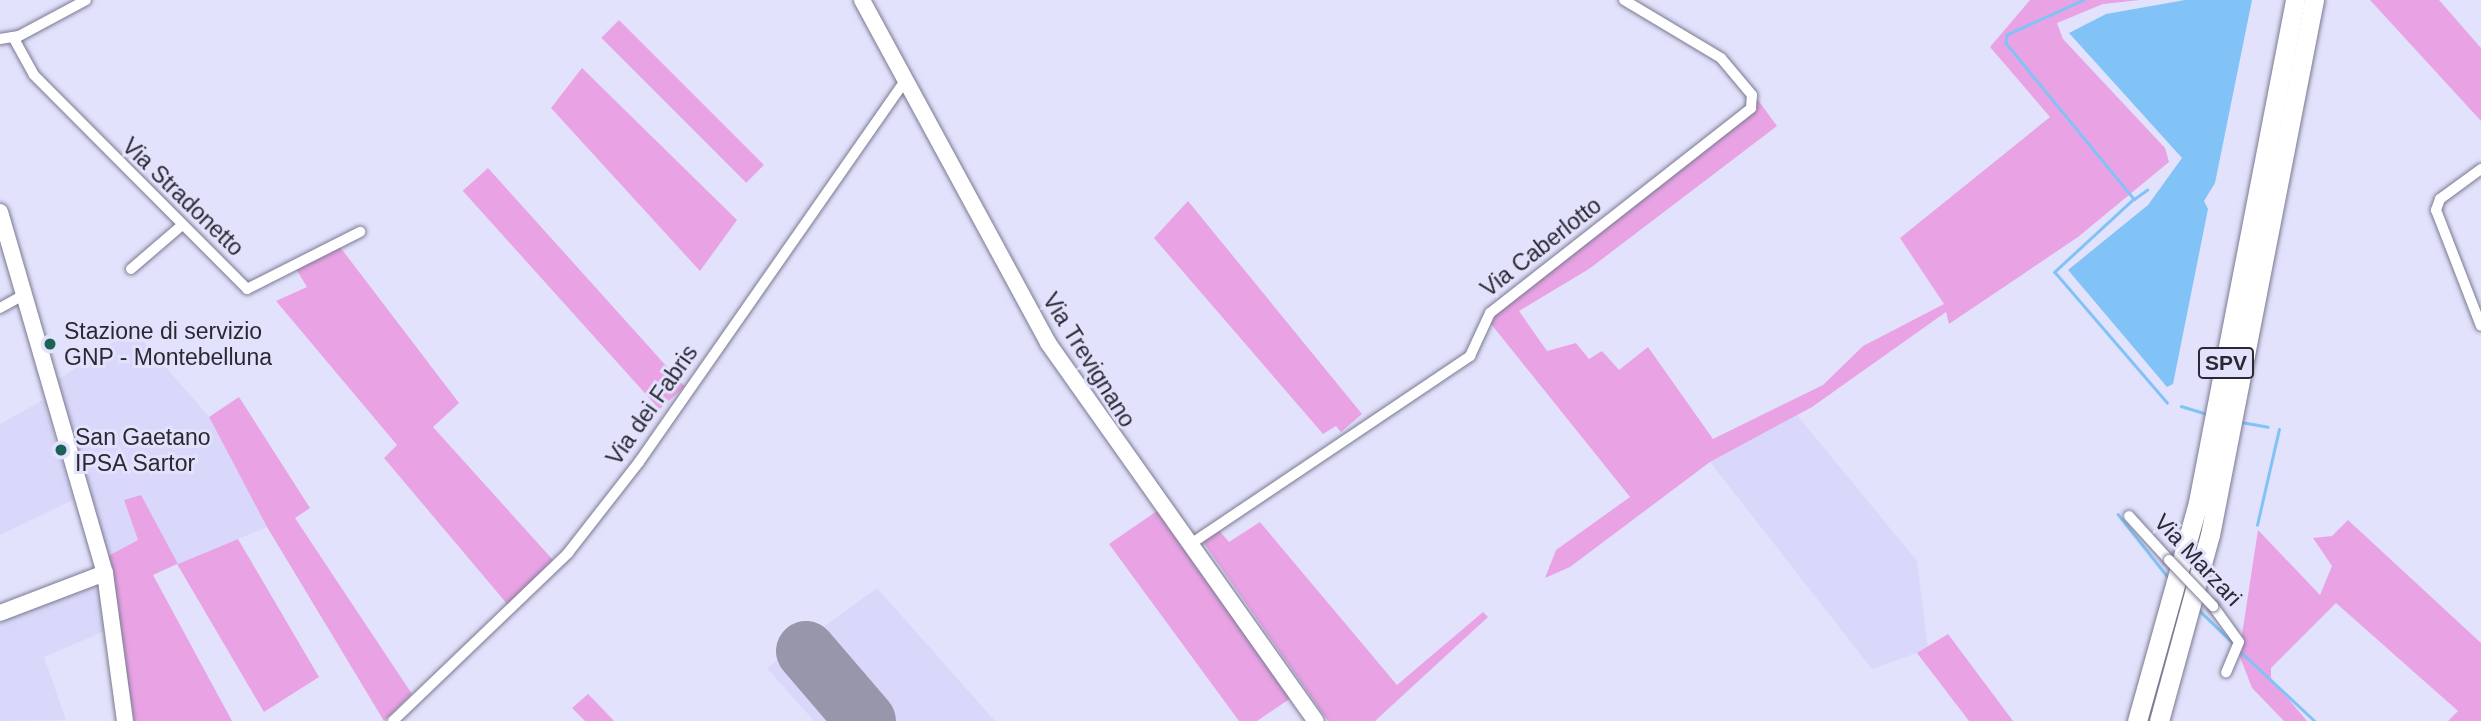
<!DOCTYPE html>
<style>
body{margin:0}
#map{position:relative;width:2481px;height:721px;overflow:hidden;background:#e2e2fc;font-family:Helvetica,sans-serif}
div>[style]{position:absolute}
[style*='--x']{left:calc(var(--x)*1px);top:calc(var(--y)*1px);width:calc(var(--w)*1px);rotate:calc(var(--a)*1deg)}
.built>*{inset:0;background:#d9d8fa}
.green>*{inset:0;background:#e9a3e5;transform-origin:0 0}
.water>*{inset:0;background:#81c3f7}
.stream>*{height:2.5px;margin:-1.25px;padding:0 1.25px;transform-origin:1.25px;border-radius:1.25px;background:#81c3f7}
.runway>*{height:60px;margin:-30px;padding:0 30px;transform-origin:30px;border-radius:30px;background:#9796aa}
.roads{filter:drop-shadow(0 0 2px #7a7991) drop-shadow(0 0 2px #7a7991)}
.street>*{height:10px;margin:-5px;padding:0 5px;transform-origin:5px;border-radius:5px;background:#fff}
.secondary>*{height:16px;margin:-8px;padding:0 8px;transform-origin:8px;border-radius:8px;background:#fff}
.highway>*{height:19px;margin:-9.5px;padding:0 9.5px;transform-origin:9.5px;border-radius:9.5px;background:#fff}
.bridges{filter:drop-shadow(0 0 2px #7a7991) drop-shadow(0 0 2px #7a7991)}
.street-bridge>*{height:10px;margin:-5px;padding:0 5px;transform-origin:5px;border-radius:5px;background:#fff}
.dots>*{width:19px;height:19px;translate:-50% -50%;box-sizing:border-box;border:4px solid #e2e2fc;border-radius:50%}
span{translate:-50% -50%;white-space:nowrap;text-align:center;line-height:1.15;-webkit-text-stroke:6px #e2e2fc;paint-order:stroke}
.shield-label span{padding:2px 5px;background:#e2e2fc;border:2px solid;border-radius:5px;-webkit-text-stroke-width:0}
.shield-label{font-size:21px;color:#2a2933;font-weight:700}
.street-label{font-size:23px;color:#2a2933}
.poi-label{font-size:23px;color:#2a2933}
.left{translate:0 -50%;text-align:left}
</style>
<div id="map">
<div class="built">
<i style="clip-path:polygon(133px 329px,209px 417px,267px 527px,178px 564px,140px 495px,124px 500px,138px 540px,108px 556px,56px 381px)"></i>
<i style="clip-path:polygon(43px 400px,73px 500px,0 535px,0 424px)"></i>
<i style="clip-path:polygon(1797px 415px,1917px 561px,1928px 649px,1872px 669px,1710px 462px)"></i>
<i style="clip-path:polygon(89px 585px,98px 590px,105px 631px,44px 657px,66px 720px,0 721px,0 618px)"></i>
<i style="clip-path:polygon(877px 588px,995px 721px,814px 721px,767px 668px)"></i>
</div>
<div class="green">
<i style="clip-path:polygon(2030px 0,2140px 0,2103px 4px,2057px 23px,2063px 39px,2165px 148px,2169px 162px,2078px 237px,1949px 324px,1946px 312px,1812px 407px,1710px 462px,1570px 567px,1545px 578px,1556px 550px,1630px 497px,1483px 314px,1758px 100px,1777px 126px,1589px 269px,1519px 311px,1547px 351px,1576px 343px,1589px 359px,1602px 351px,1619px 370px,1648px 347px,1713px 439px,1823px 385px,1863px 346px,1944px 304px,1900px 238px,2050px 117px,1990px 47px)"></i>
<i style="clip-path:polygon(2370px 0,2439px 0,2481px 48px,2481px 121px)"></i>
<i style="left:619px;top:20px;width:205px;height:25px;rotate:45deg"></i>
<i style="clip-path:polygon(582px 68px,737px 220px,700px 271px,551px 108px)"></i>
<i style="left:488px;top:168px;width:294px;height:34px;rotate:48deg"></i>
<i style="clip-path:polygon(1188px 201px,1362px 414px,1341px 432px,1336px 426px,1323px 434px,1154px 238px)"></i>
<i style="clip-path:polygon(337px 243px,459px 403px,433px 427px,553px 560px,508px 605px,384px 458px,397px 445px,276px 301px,307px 287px,293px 264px)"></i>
<i style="clip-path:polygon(239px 397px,310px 508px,295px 518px,412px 694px,384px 721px,267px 527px,209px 417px)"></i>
<i style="clip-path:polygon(141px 495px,178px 564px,238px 539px,319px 677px,264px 712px,177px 564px,153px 575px,232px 721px,134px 721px,108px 556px,138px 540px,124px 500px)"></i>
<i style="clip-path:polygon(1157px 511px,1291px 698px,1257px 721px,1239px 721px,1109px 544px)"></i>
<i style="clip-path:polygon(2348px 520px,2481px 643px,2481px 721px,2448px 721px,2458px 711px,2336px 603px,2271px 668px,2271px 678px,2307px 721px,2284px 721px,2252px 688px,2239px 654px,2258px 530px,2320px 595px,2332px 566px,2313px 538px,2332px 536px)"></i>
<i style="clip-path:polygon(1260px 522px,1397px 685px,1483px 612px,1488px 617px,1375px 721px,1328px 721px,1197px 533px,1216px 527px,1229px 542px)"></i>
<i style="clip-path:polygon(1948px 634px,2013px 721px,1969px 721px,1917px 653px)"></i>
<i style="clip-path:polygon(588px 694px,596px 702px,614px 721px,585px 721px,572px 708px)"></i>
</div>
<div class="water">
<i style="clip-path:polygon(2185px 0,2252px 0,2215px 183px,2204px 201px,2208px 209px,2173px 384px,2167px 387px,2068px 270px,2148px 205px,2182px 158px,2069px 33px,2106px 14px)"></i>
</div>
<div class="stream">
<i style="--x:2084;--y:0;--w:85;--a:155.6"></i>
<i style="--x:2007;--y:35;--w:8;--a:97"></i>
<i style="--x:2006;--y:43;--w:202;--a:50.6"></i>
<i style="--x:2134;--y:199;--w:108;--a:137.3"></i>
<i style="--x:2055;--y:272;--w:172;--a:49.3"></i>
<i style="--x:2134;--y:199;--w:16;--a:-35"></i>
<i style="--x:2181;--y:406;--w:27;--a:17"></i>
<i style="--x:2241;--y:422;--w:27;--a:10"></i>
<i style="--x:2118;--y:514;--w:80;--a:51.6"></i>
<i style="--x:2257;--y:525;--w:98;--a:-77.1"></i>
<i style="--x:2199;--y:610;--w:46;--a:44.1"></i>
<i style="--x:2242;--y:653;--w:100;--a:43"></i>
</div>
<div class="runway">
<i style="--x:806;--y:651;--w:92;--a:49.4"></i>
</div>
<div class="roads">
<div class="street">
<i style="--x:13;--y:37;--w:43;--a:61.1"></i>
<i style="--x:34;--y:75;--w:302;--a:45.1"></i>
<i style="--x:247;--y:289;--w:127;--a:-26.8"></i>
<i style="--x:0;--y:39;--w:19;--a:-9"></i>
<i style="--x:19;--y:36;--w:76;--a:-28.2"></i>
<i style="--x:2481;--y:169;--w:51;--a:143.8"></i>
<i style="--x:2440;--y:199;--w:12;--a:110"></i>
<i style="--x:2436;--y:210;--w:124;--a:68.8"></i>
<i style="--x:131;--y:269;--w:66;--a:-40.7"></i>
<i style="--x:0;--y:308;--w:26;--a:-29"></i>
<i style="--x:2129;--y:516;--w:59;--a:47.7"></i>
<i style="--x:1189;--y:545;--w:339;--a:-33.9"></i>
<i style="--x:1470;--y:356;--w:47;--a:-65.1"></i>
<i style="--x:1490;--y:313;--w:332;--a:-38.1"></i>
<i style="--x:1751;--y:108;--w:13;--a:-86"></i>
<i style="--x:1752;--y:95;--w:48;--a:-130"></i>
<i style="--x:1721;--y:58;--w:113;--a:-149.1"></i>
<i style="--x:2213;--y:606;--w:44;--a:54.2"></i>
<i style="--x:2239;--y:642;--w:33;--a:113"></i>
<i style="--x:393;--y:721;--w:243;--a:-43.8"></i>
<i style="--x:568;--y:553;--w:115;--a:-52"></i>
<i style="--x:639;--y:462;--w:465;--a:-55.1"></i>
</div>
<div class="secondary">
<i style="--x:862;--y:0;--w:390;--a:61.5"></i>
<i style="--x:1048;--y:343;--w:463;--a:54.7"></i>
<i style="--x:0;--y:212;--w:376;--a:73.8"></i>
<i style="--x:105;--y:573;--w:149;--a:82.3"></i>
<i style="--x:0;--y:613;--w:112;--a:-20.9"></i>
</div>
<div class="highway">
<i style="--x:2137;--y:721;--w:227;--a:-74.4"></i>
<i style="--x:2198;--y:502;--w:511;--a:-79.06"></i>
<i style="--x:2159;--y:721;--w:193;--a:-74.7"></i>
<i style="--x:2210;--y:535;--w:545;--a:-79"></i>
</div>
</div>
<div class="bridges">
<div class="street-bridge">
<i style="--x:2169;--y:560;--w:64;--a:46.3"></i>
</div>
</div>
<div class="dots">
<i style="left:50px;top:344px;background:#1b6357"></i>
<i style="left:61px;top:450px;background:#1b6357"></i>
</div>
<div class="shield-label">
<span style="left:2226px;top:363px">SPV</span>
</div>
<div class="street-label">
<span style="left:183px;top:197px;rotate:44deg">Via Stradonetto</span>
<span style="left:1541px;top:247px;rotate:-38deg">Via Caberlotto</span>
<span style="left:1089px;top:360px;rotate:58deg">Via Trevignano</span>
<span style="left:652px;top:405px;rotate:-55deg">Via dei Fabris</span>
<span style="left:2198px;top:560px;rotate:47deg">Via Marzari</span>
</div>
<div class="poi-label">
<span class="left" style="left:64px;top:344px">Stazione di servizio<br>GNP - Montebelluna</span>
<span class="left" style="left:75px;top:450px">San Gaetano<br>IPSA Sartor</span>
</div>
</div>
